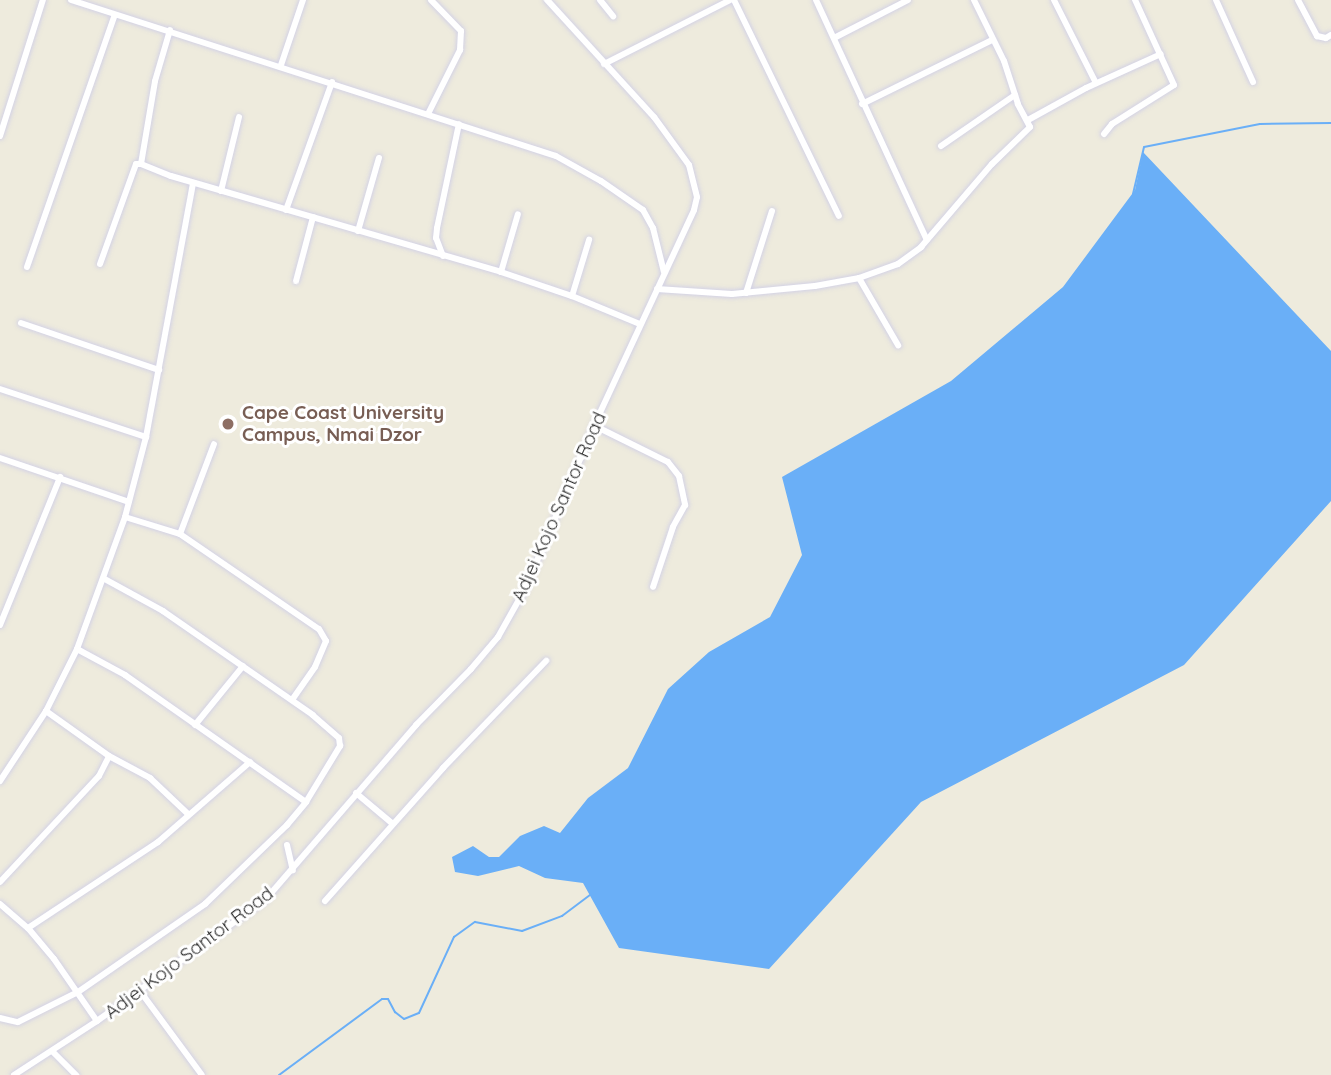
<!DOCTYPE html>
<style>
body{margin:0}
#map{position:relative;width:1331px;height:1075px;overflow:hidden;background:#eeebdd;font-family:Quicksand,sans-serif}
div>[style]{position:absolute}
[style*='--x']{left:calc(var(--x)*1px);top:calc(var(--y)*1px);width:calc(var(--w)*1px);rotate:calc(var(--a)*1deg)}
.water>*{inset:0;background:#6aaff7}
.stream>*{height:2px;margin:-1px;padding:0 1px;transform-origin:1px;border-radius:1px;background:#6aaff7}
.roads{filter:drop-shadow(0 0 2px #d3d2e5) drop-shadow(0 0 2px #d3d2e5)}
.minor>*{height:6px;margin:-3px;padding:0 3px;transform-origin:3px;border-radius:3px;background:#fff}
.dots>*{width:19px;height:19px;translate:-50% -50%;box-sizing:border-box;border:4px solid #fff;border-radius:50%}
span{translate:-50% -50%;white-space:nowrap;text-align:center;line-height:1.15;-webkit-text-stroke:6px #fff;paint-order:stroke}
.education-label{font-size:19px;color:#785e54;font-weight:700}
.left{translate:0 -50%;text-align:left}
.street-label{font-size:19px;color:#2c2c2c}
</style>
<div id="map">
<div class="water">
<i style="clip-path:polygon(1143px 152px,1331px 351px,1331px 501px,1184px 665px,921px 802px,769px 969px,619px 948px,583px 883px,545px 878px,519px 866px,478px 876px,455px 872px,452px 857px,473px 846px,489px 857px,499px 857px,520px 836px,544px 826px,560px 833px,588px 798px,628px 768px,668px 689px,709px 652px,770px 617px,802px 555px,782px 477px,951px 381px,1063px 287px,1135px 190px)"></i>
</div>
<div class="stream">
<i style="--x:1133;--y:194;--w:48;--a:-76.8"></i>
<i style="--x:1144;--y:147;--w:118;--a:-11.2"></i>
<i style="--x:1260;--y:124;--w:71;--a:-0.8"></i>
<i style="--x:279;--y:1075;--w:128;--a:-36.4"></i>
<i style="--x:382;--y:999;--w:6;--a:0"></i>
<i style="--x:388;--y:999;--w:15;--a:62"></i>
<i style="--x:395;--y:1012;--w:11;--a:38"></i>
<i style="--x:404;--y:1019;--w:16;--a:-22"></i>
<i style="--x:419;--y:1013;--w:84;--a:-65.3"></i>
<i style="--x:454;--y:937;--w:26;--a:-36"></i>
<i style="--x:475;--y:922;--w:48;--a:10.8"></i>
<i style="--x:522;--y:931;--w:43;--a:-20.6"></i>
<i style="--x:562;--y:916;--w:35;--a:-37"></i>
</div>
<div class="roads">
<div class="minor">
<i style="--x:71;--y:0;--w:509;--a:17.83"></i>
<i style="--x:556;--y:156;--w:51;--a:29.1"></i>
<i style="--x:601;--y:181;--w:51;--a:34.6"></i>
<i style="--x:643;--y:210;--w:21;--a:61"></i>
<i style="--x:653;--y:228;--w:45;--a:76"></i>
<i style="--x:600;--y:0;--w:21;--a:51"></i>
<i style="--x:734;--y:0;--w:240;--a:64.1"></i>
<i style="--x:816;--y:0;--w:264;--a:65.2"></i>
<i style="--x:1054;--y:0;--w:93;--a:63.2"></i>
<i style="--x:1216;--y:0;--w:90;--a:65.7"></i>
<i style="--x:1298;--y:0;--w:41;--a:62.2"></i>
<i style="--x:1317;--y:36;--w:9;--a:13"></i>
<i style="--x:1326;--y:38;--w:6;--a:-31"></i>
<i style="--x:834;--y:38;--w:83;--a:-27.2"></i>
<i style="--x:604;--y:64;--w:141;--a:-26.9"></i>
<i style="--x:281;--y:65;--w:69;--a:-71.3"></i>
<i style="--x:862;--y:104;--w:145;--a:-26.2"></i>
<i style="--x:428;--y:114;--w:72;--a:-63.4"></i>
<i style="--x:460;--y:50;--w:19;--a:-87"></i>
<i style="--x:461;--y:31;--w:43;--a:-134.1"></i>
<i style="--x:1028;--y:120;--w:66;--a:-28.9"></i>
<i style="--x:1086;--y:88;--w:82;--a:-24.4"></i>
<i style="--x:1104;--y:134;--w:13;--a:-51"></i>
<i style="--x:1112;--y:124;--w:73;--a:-32.2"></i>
<i style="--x:1174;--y:85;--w:94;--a:-114.6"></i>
<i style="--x:0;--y:136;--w:143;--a:-72.5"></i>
<i style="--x:941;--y:146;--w:90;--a:-34.6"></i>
<i style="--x:141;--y:164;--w:32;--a:22"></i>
<i style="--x:171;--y:176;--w:344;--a:16.2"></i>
<i style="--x:501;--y:272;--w:75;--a:18.7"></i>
<i style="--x:572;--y:296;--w:74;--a:22.4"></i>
<i style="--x:141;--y:164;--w:84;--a:-80.4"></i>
<i style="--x:155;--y:81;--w:53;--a:-73.6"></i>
<i style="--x:221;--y:191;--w:76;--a:-76.3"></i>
<i style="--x:286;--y:210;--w:136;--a:-70.2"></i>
<i style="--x:358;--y:231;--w:76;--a:-74"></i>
<i style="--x:443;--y:256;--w:19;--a:-111"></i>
<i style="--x:436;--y:238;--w:10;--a:-84"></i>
<i style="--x:437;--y:228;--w:106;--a:-78.1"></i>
<i style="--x:100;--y:264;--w:106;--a:-70.2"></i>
<i style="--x:136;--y:164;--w:5;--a:0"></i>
<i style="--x:27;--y:267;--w:267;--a:-70.8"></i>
<i style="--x:501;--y:272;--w:60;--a:-73.7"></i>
<i style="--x:859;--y:278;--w:78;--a:59.8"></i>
<i style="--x:296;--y:281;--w:66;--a:-75.1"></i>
<i style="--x:657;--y:289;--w:75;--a:3.8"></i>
<i style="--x:732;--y:294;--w:83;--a:-5.5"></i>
<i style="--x:815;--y:286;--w:45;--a:-10.3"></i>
<i style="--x:859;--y:278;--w:41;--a:-19.7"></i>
<i style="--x:898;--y:264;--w:29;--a:-36"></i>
<i style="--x:921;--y:247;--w:109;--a:-49.5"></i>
<i style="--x:992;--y:164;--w:53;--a:-44.2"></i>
<i style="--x:1030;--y:127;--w:26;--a:-118"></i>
<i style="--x:1018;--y:104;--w:45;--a:-108"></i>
<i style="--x:1004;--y:61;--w:68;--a:-116.2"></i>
<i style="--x:746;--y:293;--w:86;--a:-72.4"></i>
<i style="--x:572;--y:296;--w:59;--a:-73.1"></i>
<i style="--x:21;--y:323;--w:146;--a:18.8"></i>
<i style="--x:0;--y:389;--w:154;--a:18.2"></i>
<i style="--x:595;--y:426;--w:81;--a:26.3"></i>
<i style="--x:668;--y:462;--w:18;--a:52"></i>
<i style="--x:679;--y:476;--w:30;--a:78"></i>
<i style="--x:685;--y:505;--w:25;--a:119"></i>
<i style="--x:673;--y:527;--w:63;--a:108.4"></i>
<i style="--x:0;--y:458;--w:136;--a:18.8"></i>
<i style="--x:125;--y:517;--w:58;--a:17.2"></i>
<i style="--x:180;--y:534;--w:168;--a:34.4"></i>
<i style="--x:319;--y:629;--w:14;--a:60"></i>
<i style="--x:326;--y:641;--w:28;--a:113"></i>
<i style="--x:315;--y:667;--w:40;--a:124.9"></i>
<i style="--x:180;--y:534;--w:96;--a:-69.3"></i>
<i style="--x:0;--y:625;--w:160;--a:-67.9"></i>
<i style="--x:77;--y:649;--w:55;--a:28.4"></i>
<i style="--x:125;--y:675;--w:221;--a:35.1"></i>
<i style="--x:46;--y:711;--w:77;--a:35.5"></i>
<i style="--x:109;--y:756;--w:47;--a:28.2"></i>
<i style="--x:150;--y:778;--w:52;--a:43.5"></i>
<i style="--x:195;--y:725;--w:76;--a:-50.9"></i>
<i style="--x:0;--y:781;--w:84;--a:-56.7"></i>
<i style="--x:46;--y:711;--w:69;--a:-63.4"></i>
<i style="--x:77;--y:649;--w:140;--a:-70"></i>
<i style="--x:125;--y:517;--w:83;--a:-75.3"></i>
<i style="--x:146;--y:437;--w:258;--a:-79.5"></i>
<i style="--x:356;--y:793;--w:48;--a:40"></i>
<i style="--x:287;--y:845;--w:26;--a:77"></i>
<i style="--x:0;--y:882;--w:145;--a:-47"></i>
<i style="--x:99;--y:776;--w:22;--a:-63"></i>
<i style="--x:325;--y:901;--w:178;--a:-48.4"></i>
<i style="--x:443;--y:768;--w:149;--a:-46.1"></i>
<i style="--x:0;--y:904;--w:37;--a:41"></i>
<i style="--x:28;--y:928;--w:40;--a:50"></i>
<i style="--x:54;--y:959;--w:75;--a:55.3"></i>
<i style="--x:28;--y:928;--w:156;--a:-33.5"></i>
<i style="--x:158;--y:842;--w:122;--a:-41"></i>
<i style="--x:140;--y:991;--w:104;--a:53.6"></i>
<i style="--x:0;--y:1018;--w:18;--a:13"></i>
<i style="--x:18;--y:1022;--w:67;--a:-26.6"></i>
<i style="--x:78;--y:992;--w:155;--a:-34.7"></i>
<i style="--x:205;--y:904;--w:114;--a:-43.9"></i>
<i style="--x:287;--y:825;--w:30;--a:-50"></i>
<i style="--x:306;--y:802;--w:66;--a:-58.7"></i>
<i style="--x:340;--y:746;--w:8;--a:-97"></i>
<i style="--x:339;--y:738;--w:35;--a:-139"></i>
<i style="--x:313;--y:715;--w:183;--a:-145.3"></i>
<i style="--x:163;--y:611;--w:68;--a:-151.2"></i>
<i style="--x:53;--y:1052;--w:33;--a:45"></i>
<i style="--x:14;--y:1075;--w:99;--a:-33"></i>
<i style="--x:97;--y:1021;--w:208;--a:-35.8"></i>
<i style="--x:266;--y:899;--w:230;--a:-49.2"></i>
<i style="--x:416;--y:725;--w:78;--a:-45.5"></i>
<i style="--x:471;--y:669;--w:42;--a:-49.8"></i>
<i style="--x:498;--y:637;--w:55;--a:-60.6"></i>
<i style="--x:525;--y:589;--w:187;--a:-67"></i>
<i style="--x:598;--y:417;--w:228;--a:-65.1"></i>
<i style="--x:694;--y:210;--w:13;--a:-77"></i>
<i style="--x:697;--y:197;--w:33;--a:-104"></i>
<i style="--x:689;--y:165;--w:59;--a:-126.1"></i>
<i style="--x:654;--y:117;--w:159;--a:-132.4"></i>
</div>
</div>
<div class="dots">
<i style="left:228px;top:424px;background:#8d6e63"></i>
</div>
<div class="education-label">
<span class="left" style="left:242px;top:424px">Cape Coast University<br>Campus, Nmai Dzor</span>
</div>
<div class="street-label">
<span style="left:559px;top:507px;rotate:-66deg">Adjei Kojo Santor Road</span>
<span style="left:189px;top:953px;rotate:-37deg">Adjei Kojo Santor Road</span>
</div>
</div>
